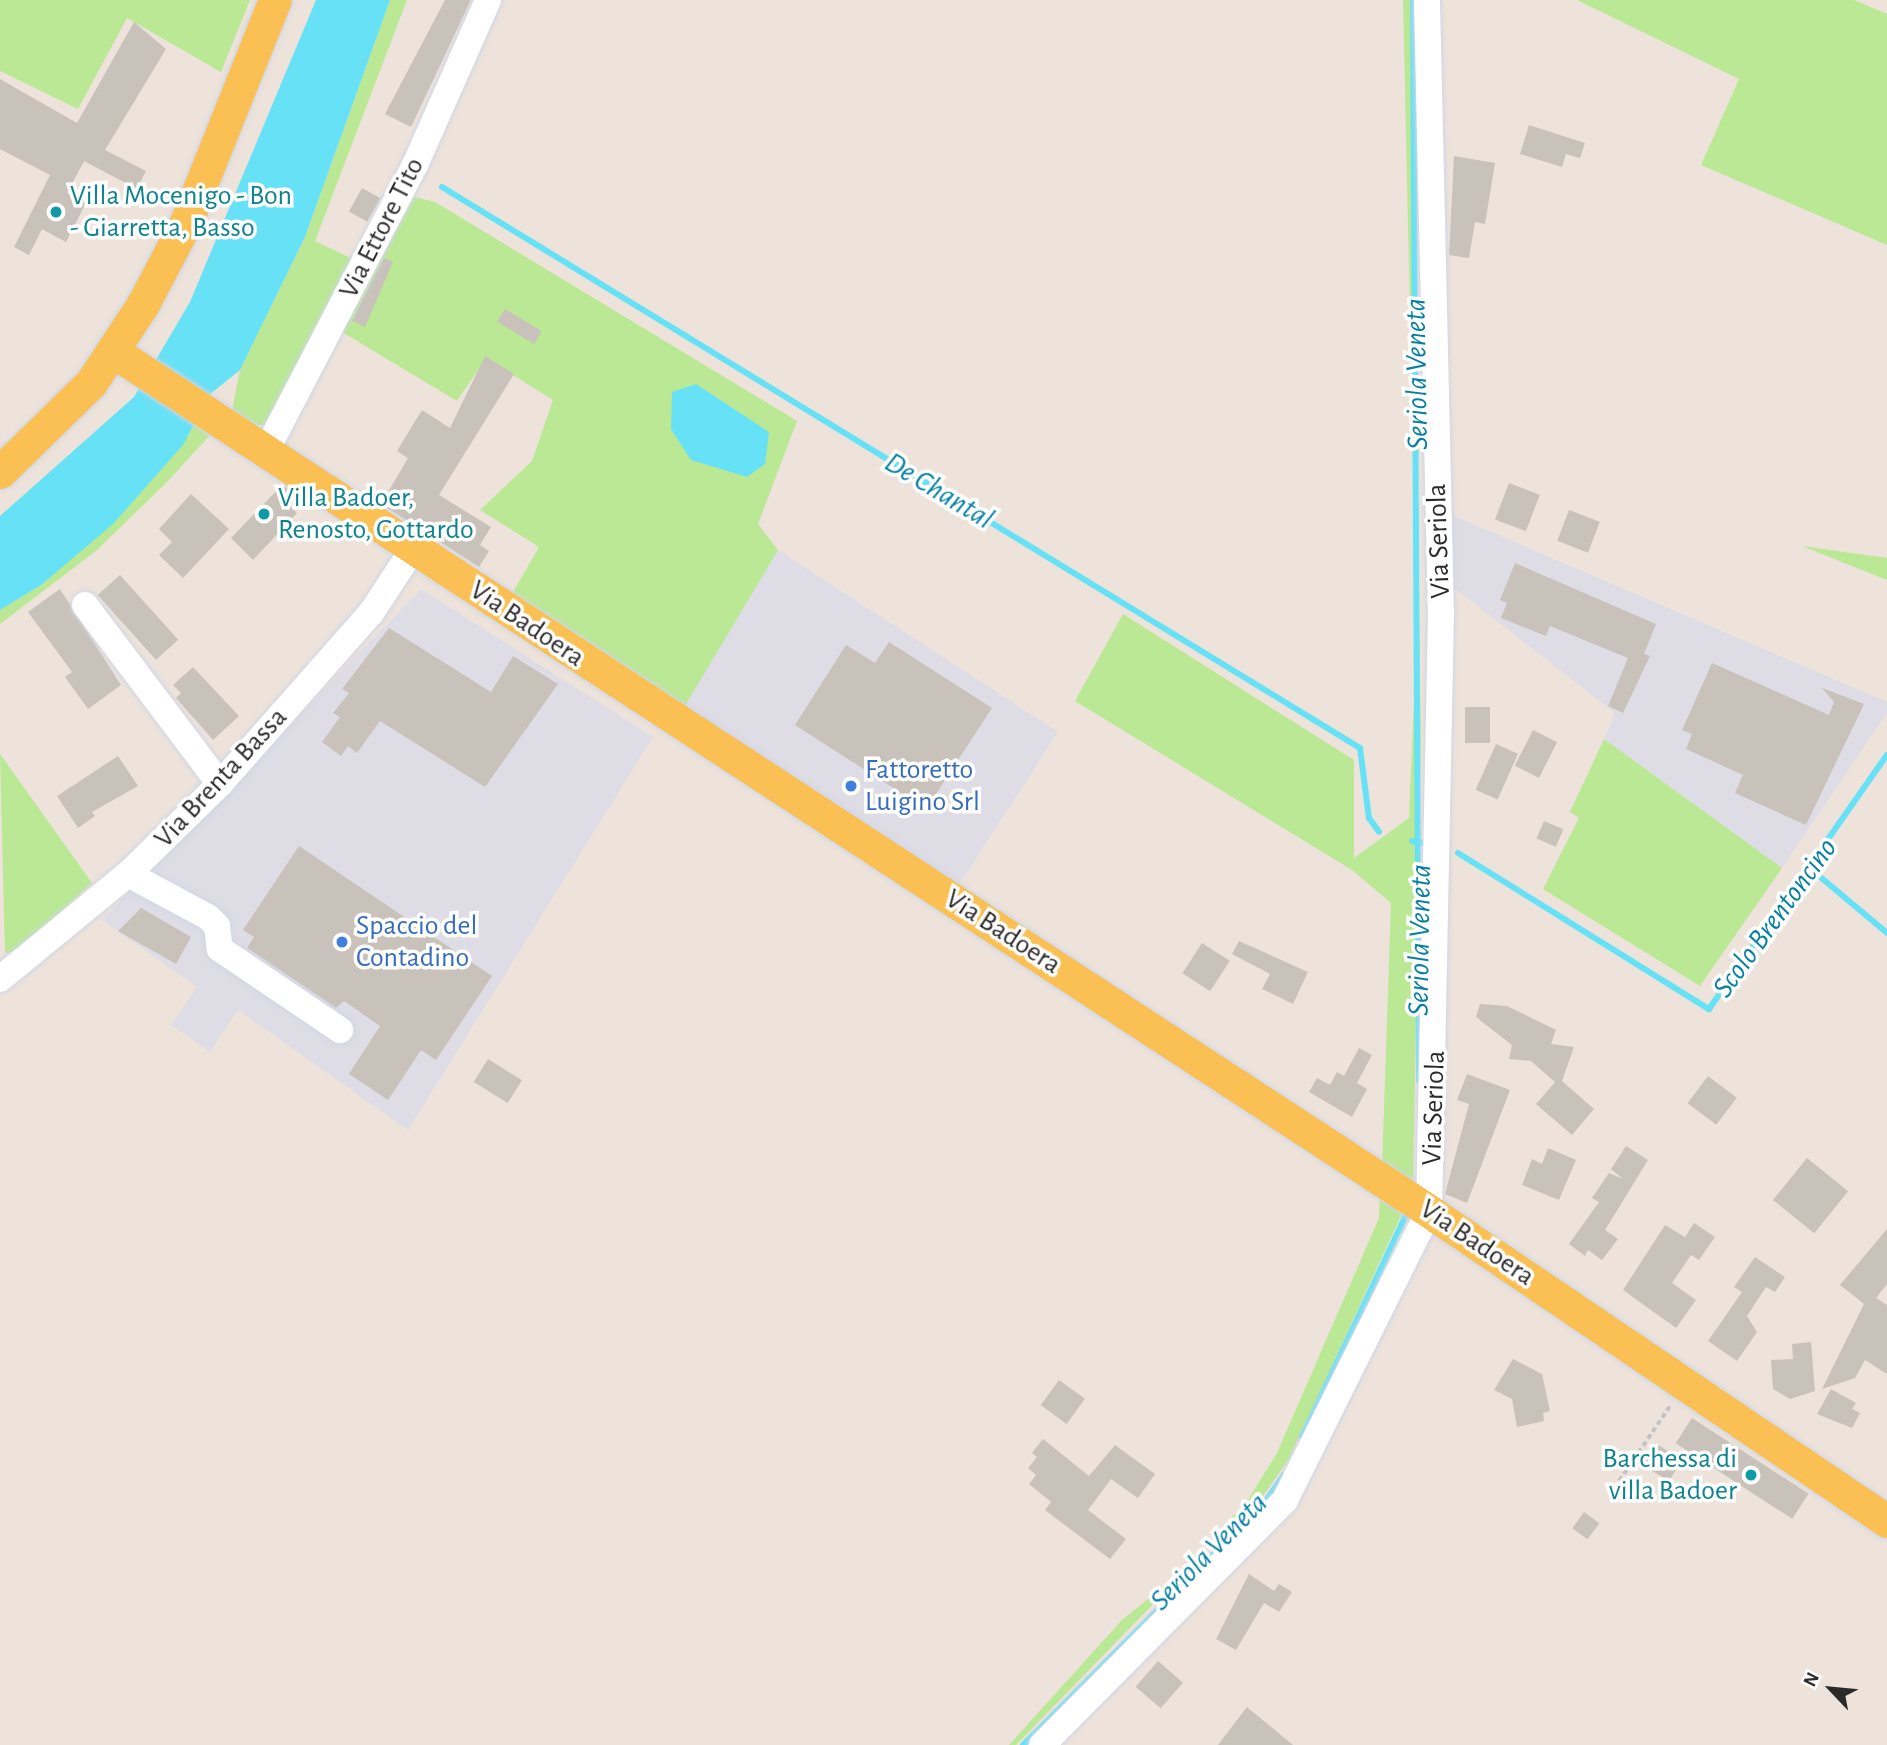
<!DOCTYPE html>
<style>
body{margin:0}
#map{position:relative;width:1887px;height:1745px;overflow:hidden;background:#ede3db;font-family:"Alegreya Sans",sans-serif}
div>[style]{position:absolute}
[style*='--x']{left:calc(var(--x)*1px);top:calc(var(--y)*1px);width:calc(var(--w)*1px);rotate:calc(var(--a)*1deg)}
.industrial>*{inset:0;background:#dedce5;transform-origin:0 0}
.green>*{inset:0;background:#bae894}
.water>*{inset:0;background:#67e1f6}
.stream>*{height:6px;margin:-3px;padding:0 3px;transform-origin:3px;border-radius:3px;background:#67e1f6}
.building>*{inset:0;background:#c8c2ba;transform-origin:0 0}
.path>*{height:3.5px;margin-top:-1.75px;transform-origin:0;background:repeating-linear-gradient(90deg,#c3c3c3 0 5px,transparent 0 8.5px)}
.roads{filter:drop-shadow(0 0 2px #d0d6e4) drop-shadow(0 0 2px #d0d6e4)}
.minor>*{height:26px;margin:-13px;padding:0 13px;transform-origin:13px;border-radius:13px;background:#fff}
.major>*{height:33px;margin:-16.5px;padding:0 16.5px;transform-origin:16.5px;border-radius:16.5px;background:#fac054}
.dots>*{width:19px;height:19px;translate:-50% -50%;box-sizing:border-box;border:4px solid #fff;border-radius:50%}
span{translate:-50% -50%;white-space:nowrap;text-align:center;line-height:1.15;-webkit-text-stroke:7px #fff;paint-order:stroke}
.culture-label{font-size:28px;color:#0d838f}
.left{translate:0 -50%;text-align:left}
.right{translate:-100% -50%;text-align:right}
.street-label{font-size:28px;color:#2a2a2a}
.shop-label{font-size:28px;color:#366cbe}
.water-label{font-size:30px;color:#0580a4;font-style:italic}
.north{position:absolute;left:1796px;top:1654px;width:70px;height:70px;-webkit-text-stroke:5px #fff;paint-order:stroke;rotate:296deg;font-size:19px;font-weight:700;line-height:28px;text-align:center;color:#2a2a2a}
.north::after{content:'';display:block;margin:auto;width:24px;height:32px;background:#2a2a2a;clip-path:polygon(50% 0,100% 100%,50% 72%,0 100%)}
</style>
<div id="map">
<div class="industrial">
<i style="clip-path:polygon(1452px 515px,1887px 702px,1887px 713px,1782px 868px,1604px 739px,1615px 713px,1452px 586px)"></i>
<i style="left:778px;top:550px;width:334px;height:185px;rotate:33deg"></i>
<i style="clip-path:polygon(421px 589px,653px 737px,408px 1130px,238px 1010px,210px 1052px,171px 1025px,197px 987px,102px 920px)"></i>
</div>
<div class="green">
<i style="clip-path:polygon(0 0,250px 0,221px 72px,127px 18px,78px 109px,0 71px)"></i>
<i style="clip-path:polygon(390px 0,407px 0,315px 241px,357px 261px,267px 425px,256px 425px,232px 410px,240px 370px,305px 237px)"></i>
<i style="clip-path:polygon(1403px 0,1410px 0,1421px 741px,1413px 1188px,1382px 1167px,1391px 903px,1352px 870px,1075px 701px,1123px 614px,1354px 760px,1354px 858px,1409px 818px,1417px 629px)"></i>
<i style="clip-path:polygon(1577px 0,1854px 0,1887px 14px,1887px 245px,1701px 165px,1739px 79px)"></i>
<i style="clip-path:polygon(414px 197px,435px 202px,797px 421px,758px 524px,778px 550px,683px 709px,509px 599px,539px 547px,480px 510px,532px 461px,553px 400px,486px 358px,457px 401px,342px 332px)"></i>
<i style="clip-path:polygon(191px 422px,210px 435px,169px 480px,97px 550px,0 624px,0 610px,41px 585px,189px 435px)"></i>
<i style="clip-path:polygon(1802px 546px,1887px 558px,1887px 580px)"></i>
<i style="clip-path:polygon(1604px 739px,1782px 868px,1700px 986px,1543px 889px,1579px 818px,1570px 812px)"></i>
<i style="clip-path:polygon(0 754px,92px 883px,18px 951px,5px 953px)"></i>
<i style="clip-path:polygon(1380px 1190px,1405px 1207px,1289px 1459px,1260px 1500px,1217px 1540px,1213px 1536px,1246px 1503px,1277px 1453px,1379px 1218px)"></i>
<i style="clip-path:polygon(1195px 1561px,1016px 1745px,1009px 1745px,1122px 1620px)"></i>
</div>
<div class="water">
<i style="clip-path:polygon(316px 0,390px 0,305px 237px,240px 370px,209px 395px,183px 445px,113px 524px,41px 585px,0 610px,0 516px,134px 397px,190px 302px)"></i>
<i style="clip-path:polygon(696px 384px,769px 432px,765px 464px,747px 477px,691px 460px,671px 429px,672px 392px)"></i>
</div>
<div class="stream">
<i style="--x:1413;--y:0;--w:1081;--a:89.68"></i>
<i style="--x:442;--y:187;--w:1076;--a:31.43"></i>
<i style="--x:1360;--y:748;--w:71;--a:82.7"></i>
<i style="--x:1369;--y:818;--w:17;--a:54"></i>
<i style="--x:1412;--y:841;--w:12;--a:9"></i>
<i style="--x:1458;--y:853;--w:296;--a:31.9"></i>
<i style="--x:1709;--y:1009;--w:310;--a:-55"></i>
<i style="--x:1812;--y:870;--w:98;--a:40"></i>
<i style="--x:1302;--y:1437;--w:252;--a:-64.9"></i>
<i style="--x:1023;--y:1745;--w:343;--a:-45.1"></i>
<i style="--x:1265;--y:1502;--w:33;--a:-55"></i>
</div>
<div class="building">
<i style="clip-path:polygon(445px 0,471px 0,411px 127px,385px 114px)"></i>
<i style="clip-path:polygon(134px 22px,166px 49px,105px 150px,146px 171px,137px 189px,84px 161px,67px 193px,86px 203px,66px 242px,42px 229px,29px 255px,14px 247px,50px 175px,0 149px,0 79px,77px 123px)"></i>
<i style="clip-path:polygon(1529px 125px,1585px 143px,1580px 158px,1566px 154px,1562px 167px,1520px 154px)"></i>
<i style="clip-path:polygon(1454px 156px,1495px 163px,1485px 224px,1475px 222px,1469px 258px,1449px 255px)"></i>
<i style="left:362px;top:188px;width:21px;height:27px;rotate:29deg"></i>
<i style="clip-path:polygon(384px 258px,393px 262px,365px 327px,352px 321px)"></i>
<i style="left:505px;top:309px;width:43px;height:15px;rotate:31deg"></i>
<i style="clip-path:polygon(485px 356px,514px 374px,439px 495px,491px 527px,480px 545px,489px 551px,479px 567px,381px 504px,408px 458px,397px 451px,422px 410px,450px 428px)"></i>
<i style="left:1509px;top:483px;width:33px;height:39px;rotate:21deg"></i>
<i style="clip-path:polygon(282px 485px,299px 496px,290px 506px,297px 513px,253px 560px,231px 538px)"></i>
<i style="clip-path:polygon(191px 494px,229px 529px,183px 578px,159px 555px,172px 542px,159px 529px)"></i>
<i style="left:1569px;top:510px;width:33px;height:33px;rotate:21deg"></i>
<i style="clip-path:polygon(1515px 563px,1656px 624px,1644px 654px,1650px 656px,1623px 713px,1608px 706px,1628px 658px,1550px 626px,1546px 636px,1501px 618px,1507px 603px,1500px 600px)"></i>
<i style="left:120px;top:575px;width:87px;height:30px;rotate:48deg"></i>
<i style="clip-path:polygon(60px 589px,121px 685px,88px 709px,65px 677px,72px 672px,28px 612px)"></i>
<i style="clip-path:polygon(389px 628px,491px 692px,513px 656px,558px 684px,485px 787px,380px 721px,357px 753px,348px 746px,341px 756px,322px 742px,340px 717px,333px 713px,349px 693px,342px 689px)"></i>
<i style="clip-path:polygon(889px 642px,992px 708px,926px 809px,795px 725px,846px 645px,875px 663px)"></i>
<i style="clip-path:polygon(1712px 663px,1829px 715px,1834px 702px,1822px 688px,1864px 704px,1806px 825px,1735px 793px,1743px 775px,1686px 749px,1692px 734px,1682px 730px)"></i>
<i style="clip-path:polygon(193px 667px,239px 716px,213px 740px,176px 698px,181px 693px,173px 685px)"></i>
<i style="left:1465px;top:707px;width:25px;height:36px"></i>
<i style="left:1533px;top:730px;width:27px;height:40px;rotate:27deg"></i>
<i style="left:1496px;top:744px;width:24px;height:50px;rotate:24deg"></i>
<i style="clip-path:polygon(118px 756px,138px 786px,92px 812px,95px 816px,78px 828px,57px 796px)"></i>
<i style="left:1544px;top:821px;width:21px;height:19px;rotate:23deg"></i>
<i style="clip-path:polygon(299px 846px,492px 976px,436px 1060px,421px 1050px,388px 1100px,349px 1074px,380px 1026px,344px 1001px,336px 1008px,247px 948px,254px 937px,243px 930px)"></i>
<i style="clip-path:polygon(141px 908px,191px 937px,176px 964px,118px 931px)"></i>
<i style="clip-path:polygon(1239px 941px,1308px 972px,1293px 1004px,1262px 989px,1270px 974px,1232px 954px)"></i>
<i style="left:1202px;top:943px;width:33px;height:36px;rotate:33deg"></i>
<i style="clip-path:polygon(1480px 1004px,1507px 1006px,1556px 1030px,1551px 1044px,1574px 1047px,1562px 1081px,1594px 1109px,1572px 1135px,1536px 1104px,1555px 1082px,1531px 1061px,1509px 1059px,1512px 1045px,1476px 1017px)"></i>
<i style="clip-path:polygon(1359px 1048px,1372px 1055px,1357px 1083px,1367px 1089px,1352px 1117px,1309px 1092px,1317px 1078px,1330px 1085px,1337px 1072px,1344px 1076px)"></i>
<i style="left:488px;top:1059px;width:40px;height:27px;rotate:32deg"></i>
<i style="clip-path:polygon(1467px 1074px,1510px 1090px,1467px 1203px,1445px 1194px,1469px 1104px,1457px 1100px)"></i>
<i style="left:1708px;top:1076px;width:36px;height:34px;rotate:37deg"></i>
<i style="clip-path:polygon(1626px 1146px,1648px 1160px,1605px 1230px,1618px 1239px,1602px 1260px,1588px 1250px,1585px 1256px,1569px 1244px,1599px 1202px,1592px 1198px,1609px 1173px,1623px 1179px,1611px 1169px)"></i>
<i style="clip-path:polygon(1548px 1148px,1576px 1160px,1559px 1200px,1522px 1185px,1532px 1159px,1542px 1164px)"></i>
<i style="left:1807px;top:1158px;width:53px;height:54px;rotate:39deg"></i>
<i style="clip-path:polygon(1694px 1223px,1715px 1237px,1699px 1260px,1691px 1255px,1672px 1283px,1696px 1300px,1676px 1328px,1623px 1290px,1665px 1225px,1685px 1237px)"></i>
<i style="clip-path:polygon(1887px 1229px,1887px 1284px,1876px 1298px,1887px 1305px,1887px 1374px,1865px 1360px,1855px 1378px,1822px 1389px,1864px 1304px,1840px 1285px)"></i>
<i style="clip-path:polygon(1755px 1257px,1785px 1277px,1775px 1292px,1766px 1287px,1747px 1316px,1757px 1332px,1737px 1361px,1708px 1341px,1742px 1292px,1734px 1287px)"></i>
<i style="clip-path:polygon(1811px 1342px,1815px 1391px,1790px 1399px,1773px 1389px,1771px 1360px,1793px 1359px,1792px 1344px)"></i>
<i style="clip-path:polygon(1513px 1359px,1542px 1374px,1550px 1411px,1543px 1413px,1544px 1421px,1517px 1427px,1512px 1399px,1494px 1390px)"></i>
<i style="left:1059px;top:1380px;width:32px;height:31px;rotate:36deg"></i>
<i style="clip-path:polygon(1831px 1389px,1856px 1403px,1852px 1409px,1860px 1413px,1852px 1428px,1817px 1414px)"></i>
<i style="left:1692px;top:1418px;width:139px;height:30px;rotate:33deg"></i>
<i style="clip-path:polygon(1043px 1439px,1089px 1476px,1115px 1445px,1155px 1474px,1138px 1498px,1111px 1479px,1088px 1510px,1126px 1539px,1110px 1559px,1045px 1510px,1051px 1502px,1029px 1484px,1036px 1475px,1028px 1468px,1037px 1457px,1032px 1453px)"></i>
<i style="left:1655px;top:1443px;width:32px;height:25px;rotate:32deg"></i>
<i style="left:1584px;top:1512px;width:19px;height:20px;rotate:36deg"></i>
<i style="clip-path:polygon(1249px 1574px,1274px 1591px,1279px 1584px,1292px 1592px,1279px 1612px,1264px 1603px,1236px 1650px,1216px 1639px)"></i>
<i style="left:1158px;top:1661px;width:33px;height:34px;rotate:41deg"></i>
<i style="clip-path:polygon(1247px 1707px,1293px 1745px,1218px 1745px)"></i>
</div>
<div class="path">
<i style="--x:1619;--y:1481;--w:91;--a:-55.8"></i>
</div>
<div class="roads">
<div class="minor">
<i style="--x:266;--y:451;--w:322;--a:-62.5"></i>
<i style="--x:415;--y:165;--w:180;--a:-66.1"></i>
<i style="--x:85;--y:605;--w:224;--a:53"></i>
<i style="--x:128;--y:874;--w:91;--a:28.3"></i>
<i style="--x:208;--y:917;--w:13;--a:45"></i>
<i style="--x:217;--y:926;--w:23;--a:83"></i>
<i style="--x:220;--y:949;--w:145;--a:34"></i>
<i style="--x:0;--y:979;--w:166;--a:-39.4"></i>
<i style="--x:128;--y:874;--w:129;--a:-44.4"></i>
<i style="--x:220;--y:784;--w:228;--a:-48.6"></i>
<i style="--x:371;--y:613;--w:77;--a:-56.7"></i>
<i style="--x:1042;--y:1745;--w:345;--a:-45.2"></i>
<i style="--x:1285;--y:1500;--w:323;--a:-63.5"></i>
<i style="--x:1429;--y:1211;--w:597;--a:-88.85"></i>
<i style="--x:1441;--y:614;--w:614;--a:-91.31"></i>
</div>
<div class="major">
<i style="--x:114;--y:352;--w:1560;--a:33.15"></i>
<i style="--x:1420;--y:1205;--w:564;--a:34.08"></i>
<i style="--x:0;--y:472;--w:127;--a:-44.4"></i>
<i style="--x:91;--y:383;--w:95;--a:-56.6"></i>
<i style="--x:143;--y:304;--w:93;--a:-62.3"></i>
<i style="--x:186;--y:222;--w:239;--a:-68.2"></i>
</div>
</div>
<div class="dots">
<i style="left:56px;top:212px;background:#0f9aa8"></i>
<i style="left:264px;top:514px;background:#0f9aa8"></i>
<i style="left:851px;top:786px;background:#3f7fe0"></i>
<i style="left:342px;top:942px;background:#3f7fe0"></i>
<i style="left:1751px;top:1475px;background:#0f9aa8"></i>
</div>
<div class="culture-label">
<span class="left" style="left:70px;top:212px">Villa Mocenigo - Bon<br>- Giarretta, Basso</span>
<span class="left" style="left:278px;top:514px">Villa Badoer,<br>Renosto, Gottardo</span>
<span class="right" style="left:1737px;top:1475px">Barchessa di<br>villa Badoer</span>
</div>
<div class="street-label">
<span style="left:382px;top:228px;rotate:-63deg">Via Ettore Tito</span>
<span style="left:1439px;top:541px;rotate:-92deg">Via Seriola</span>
<span style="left:527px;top:624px;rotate:34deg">Via Badoera</span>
<span style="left:221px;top:778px;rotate:-47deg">Via Brenta Bassa</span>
<span style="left:1003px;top:932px;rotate:33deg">Via Badoera</span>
<span style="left:1434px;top:1108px;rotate:-88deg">Via Seriola</span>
<span style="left:1477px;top:1243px;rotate:34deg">Via Badoera</span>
</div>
<div class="shop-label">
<span class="left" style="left:865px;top:786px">Fattoretto<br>Luigino Srl</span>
<span class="left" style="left:356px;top:942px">Spaccio del<br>Contadino</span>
</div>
<div class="water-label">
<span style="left:1417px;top:374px;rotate:-91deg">Seriola Veneta</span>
<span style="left:939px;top:491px;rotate:31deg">De Chantal</span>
<span style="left:1775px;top:918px;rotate:-54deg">Scolo Brentoncino</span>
<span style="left:1420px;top:940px;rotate:-89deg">Seriola Veneta</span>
<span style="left:1209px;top:1552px;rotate:-45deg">Seriola Veneta</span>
</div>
<div class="north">N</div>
</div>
